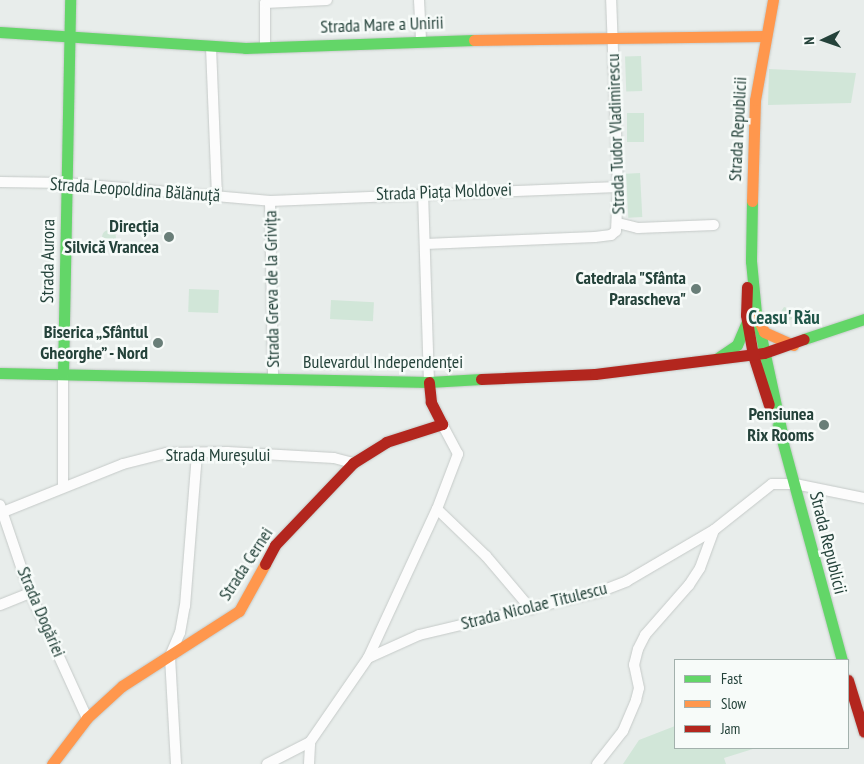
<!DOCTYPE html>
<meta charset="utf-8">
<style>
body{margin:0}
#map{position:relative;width:864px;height:764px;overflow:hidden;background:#e8edeb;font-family:"PT Sans Narrow",sans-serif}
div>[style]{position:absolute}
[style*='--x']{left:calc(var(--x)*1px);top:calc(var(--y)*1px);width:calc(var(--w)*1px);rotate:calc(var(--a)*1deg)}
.green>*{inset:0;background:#d1e6d8;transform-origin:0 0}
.round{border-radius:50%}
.roads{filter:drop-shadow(0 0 1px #c5cac8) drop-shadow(0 0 1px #c5cac8)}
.street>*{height:10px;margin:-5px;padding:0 5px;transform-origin:5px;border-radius:5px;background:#fcfcfc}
.fast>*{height:11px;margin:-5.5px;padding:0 5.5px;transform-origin:5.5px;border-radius:5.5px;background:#63d668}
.slow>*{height:11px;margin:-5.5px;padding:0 5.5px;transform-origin:5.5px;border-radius:5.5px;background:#ff974d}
.jam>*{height:11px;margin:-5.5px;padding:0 5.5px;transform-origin:5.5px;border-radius:5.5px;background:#b3261e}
.dots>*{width:14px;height:14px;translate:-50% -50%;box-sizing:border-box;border:2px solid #f7fbf9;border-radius:50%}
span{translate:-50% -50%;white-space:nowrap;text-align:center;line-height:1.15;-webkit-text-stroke:5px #f7fbf9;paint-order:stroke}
.street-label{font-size:18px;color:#24423a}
.poi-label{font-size:18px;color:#24423a;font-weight:700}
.right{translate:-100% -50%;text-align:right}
.neighbourhood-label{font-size:19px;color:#1f5548;font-weight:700}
.legend{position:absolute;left:674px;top:659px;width:175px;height:90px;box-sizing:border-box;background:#f7fbf9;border:1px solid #a3b1ad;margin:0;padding:6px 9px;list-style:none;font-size:15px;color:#24423a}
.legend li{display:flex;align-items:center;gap:10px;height:25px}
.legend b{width:25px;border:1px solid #a3b1ad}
.north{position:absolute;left:799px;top:15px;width:50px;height:50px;-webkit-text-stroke:4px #f7fbf9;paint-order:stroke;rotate:267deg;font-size:14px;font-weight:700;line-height:20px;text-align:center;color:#24423a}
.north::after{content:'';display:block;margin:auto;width:18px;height:22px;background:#24423a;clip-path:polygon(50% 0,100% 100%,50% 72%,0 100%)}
</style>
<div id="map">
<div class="green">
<i style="left:641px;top:56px;width:35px;height:16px;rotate:88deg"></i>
<i style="clip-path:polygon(769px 69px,856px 73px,851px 103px,768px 105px)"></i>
<i style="left:627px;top:113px;width:17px;height:29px"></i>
<i style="left:640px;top:173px;width:44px;height:14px;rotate:87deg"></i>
<i class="round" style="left:102px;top:230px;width:14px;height:14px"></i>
<i style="left:189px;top:289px;width:30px;height:23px;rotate:2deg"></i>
<i style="left:331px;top:300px;width:43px;height:19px;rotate:3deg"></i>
<i style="clip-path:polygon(784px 307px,791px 309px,793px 314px,792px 319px,785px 323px,785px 317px,778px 316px)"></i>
<i style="clip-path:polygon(675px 726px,675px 748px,756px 748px,724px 758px,726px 764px,623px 764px,639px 740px)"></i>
</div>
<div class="roads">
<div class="street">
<i style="--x:419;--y:0;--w:40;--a:87.1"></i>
<i style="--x:211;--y:47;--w:149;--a:87.7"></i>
<i style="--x:265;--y:48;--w:45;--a:-90"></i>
<i style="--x:265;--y:3;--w:62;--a:-2.8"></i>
<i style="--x:0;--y:182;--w:66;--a:0.9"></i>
<i style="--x:66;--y:183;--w:205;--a:5"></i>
<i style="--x:270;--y:201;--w:348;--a:-2.3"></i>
<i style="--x:423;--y:192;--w:190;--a:88.2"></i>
<i style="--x:270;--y:201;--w:177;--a:89"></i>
<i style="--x:618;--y:223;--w:21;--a:14"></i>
<i style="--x:638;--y:228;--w:76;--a:-2.3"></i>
<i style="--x:425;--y:244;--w:170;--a:-2.4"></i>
<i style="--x:595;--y:237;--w:16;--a:-7"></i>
<i style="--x:611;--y:235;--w:6;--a:-39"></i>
<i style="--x:616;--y:231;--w:44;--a:-87.4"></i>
<i style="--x:618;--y:187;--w:187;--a:-92.1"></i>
<i style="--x:63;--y:487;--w:113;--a:-90"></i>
<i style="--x:0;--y:505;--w:93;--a:71.2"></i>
<i style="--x:30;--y:593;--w:137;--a:65.5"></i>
<i style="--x:437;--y:509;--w:68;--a:43.8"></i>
<i style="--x:486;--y:556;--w:70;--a:49.7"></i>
<i style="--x:3;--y:512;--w:129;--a:-21.8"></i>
<i style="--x:123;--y:464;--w:44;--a:-14.3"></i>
<i style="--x:166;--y:453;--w:61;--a:-0.9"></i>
<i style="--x:227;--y:452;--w:107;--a:3.2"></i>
<i style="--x:334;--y:458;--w:20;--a:15"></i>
<i style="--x:0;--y:605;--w:32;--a:-22"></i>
<i style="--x:368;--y:658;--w:56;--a:-24.3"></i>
<i style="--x:419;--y:635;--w:185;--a:-13.4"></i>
<i style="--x:599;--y:592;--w:30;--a:-21"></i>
<i style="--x:627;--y:581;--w:101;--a:-30.4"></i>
<i style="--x:714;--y:530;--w:74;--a:-38.4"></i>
<i style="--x:772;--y:484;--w:23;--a:0"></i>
<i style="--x:795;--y:484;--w:70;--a:11.5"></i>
<i style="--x:176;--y:764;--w:108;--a:-93.2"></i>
<i style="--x:170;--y:656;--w:25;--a:-67"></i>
<i style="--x:180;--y:633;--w:27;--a:-80"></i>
<i style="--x:185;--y:606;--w:154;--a:-85.5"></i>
<i style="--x:267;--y:764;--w:48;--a:-27.1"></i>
<i style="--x:309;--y:764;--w:22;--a:-87"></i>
<i style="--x:310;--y:742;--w:102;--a:-55.4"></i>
<i style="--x:368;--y:658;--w:164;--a:-65.2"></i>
<i style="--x:437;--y:509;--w:59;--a:-69.1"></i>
<i style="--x:458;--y:454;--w:34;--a:-118"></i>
<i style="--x:597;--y:764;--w:42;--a:-51.8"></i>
<i style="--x:623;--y:731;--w:34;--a:-67"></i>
<i style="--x:636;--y:700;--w:12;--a:-76"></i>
<i style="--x:639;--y:688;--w:24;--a:-102"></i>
<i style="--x:634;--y:665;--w:16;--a:-76"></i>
<i style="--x:638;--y:649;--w:16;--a:-63"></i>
<i style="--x:645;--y:635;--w:67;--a:-48.7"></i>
<i style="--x:689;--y:585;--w:20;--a:-57"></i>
<i style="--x:700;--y:568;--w:40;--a:-69.8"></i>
</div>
<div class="fast">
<i style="--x:0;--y:32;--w:246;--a:3.7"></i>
<i style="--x:245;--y:48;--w:229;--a:-2"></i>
<i style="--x:752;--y:201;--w:60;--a:91"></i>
<i style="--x:751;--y:261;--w:52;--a:84.5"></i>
<i style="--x:756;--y:313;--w:123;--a:77.8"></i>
<i style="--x:804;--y:339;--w:63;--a:-18.4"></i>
<i style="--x:716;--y:359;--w:25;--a:-34"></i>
<i style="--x:737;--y:345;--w:26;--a:-67"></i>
<i style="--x:0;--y:373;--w:429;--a:1.2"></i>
<i style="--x:429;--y:382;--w:52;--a:-3.3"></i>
<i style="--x:63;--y:374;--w:374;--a:-88.9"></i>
<i style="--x:778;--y:425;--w:244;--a:74.8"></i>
</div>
<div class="slow">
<i style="--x:474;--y:40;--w:291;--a:-0.8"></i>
<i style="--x:752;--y:201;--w:101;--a:-88.3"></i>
<i style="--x:755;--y:100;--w:102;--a:-79.8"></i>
<i style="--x:757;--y:316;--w:17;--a:66"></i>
<i style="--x:764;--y:332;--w:32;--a:24"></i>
<i style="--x:52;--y:764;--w:58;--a:-52.7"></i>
<i style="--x:87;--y:718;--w:47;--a:-42.4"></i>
<i style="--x:122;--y:686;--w:139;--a:-32.7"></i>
<i style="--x:239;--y:611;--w:54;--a:-61"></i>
</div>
<div class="jam">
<i style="--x:747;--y:287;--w:28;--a:92"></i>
<i style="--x:746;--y:315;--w:41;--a:80.1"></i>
<i style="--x:753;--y:355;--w:52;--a:72.3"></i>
<i style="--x:481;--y:379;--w:114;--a:-2.5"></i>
<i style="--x:595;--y:374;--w:170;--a:-7.1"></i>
<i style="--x:764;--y:353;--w:42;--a:-19.3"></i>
<i style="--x:265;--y:564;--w:21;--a:-62"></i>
<i style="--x:275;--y:545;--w:113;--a:-46.4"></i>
<i style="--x:353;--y:463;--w:39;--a:-32"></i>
<i style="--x:386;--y:442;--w:59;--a:-17.8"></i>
<i style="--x:442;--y:424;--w:25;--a:-117"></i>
<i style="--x:431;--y:402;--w:20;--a:-96"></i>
<i style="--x:848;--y:680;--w:54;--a:72.9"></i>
</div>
</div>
<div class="dots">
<i style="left:169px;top:237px;background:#697e78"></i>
<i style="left:696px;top:289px;background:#697e78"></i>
<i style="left:158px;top:343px;background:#697e78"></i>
<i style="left:824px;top:425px;background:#697e78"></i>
</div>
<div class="street-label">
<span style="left:382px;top:25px;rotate:-2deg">Strada Mare a Unirii</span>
<span style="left:738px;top:129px;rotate:-87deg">Strada Republicii</span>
<span style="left:616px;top:134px;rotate:-92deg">Strada Tudor Vladimirescu</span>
<span style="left:135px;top:190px;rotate:4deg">Strada Leopoldina Bălănuță</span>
<span style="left:444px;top:192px;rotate:-2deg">Strada Piața Moldovei</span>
<span style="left:48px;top:261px;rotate:-89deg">Strada Aurora</span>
<span style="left:272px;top:289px;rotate:-91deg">Strada Greva de la Grivița</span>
<span style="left:383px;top:362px">Bulevardul Independenței</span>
<span style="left:218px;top:455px">Strada Mureșului</span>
<span style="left:828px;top:543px;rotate:76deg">Strada Republicii</span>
<span style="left:246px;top:564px;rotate:-57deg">Strada Cernei</span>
<span style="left:534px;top:606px;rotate:-14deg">Strada Nicolae Titulescu</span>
<span style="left:41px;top:612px;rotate:67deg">Strada Dogăriei</span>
</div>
<div class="poi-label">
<span class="right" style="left:159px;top:237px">Direcția<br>Silvică Vrancea</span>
<span class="right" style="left:686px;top:289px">Catedrala "Sfânta<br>Parascheva"</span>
<span class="right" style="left:148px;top:343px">Biserica „Sfântul<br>Gheorghe” - Nord</span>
<span class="right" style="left:814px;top:425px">Pensiunea<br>Rix Rooms</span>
</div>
<div class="neighbourhood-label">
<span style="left:784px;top:318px">Ceasu' Rău</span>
</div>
<ul class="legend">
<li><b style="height:6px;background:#63d668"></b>Fast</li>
<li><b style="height:6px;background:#ff974d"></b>Slow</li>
<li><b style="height:6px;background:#b3261e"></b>Jam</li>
</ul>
<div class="north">N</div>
</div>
